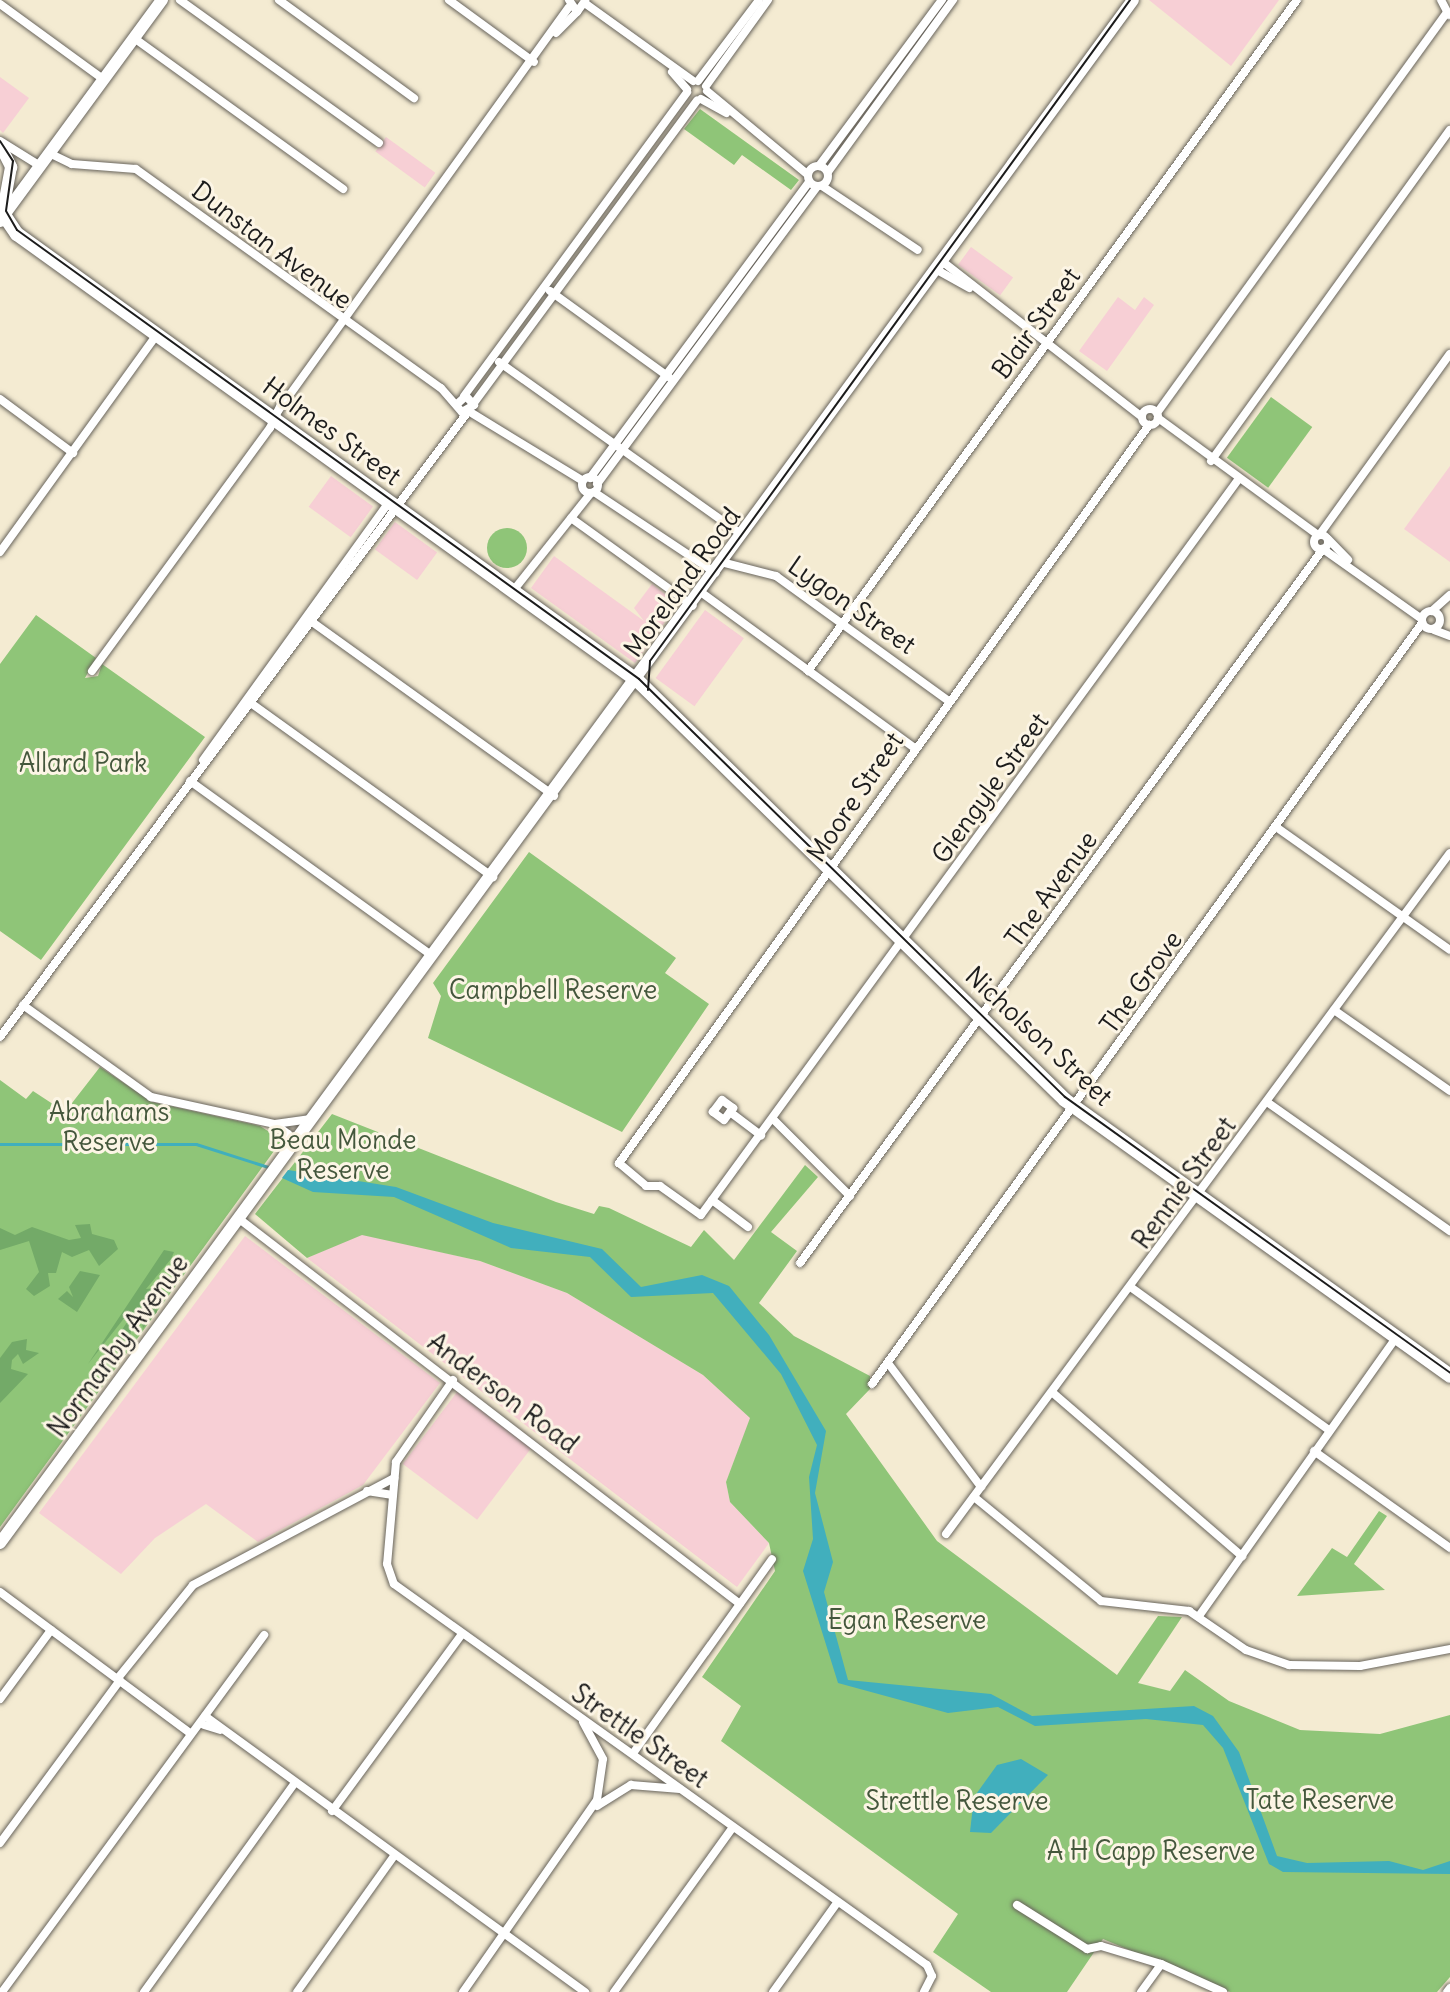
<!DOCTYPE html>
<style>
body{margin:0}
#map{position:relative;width:1450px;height:1992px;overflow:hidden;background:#f4ebd2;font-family:Delius,sans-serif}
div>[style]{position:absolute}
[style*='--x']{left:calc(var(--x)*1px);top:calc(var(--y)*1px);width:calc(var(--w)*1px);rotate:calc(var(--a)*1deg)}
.built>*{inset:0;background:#f7cfd5;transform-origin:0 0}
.green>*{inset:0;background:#8fc578;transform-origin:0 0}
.round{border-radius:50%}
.forest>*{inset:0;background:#73aa68}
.water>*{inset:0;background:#41afbd}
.stream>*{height:3px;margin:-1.5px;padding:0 1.5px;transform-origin:1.5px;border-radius:1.5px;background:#41afbd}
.roads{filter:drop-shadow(0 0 2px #68645c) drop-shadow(0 0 2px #68645c)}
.street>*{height:8px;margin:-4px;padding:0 4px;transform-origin:4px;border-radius:4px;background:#fff}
.street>.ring{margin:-4px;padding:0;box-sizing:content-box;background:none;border:8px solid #fff;border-radius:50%}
.secondary>*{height:12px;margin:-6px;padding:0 6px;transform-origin:6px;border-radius:6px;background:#fff}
.primary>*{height:14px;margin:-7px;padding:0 7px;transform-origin:7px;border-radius:7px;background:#fff}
.tram>*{height:2px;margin:-1px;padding:0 1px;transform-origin:1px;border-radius:1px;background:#1c1c1c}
span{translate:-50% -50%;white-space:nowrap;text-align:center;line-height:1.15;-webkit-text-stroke:6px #fcf5e5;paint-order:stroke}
.street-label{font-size:26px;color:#1c1c1c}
.park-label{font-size:26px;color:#44573c}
</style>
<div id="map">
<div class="built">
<i style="clip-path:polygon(1149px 0,1279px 0,1231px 66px)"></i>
<i style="clip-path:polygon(0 77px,29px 98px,3px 133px,0 130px)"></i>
<i style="left:386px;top:137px;width:61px;height:18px;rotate:36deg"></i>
<i style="left:971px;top:247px;width:52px;height:22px;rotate:36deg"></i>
<i style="clip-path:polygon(1118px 297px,1135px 310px,1144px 297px,1154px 305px,1107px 371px,1079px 351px)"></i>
<i style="clip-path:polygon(1450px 466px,1450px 562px,1404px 529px)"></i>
<i style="left:331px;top:476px;width:52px;height:38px;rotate:36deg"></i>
<i style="left:395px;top:522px;width:52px;height:34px;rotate:36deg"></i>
<i style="clip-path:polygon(554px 556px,644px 621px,634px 608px,652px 584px,678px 604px,635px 663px,531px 588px)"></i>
<i style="left:705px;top:610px;width:48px;height:84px;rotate:36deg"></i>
<i style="clip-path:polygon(362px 1234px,480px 1261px,567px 1293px,703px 1375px,751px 1418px,726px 1482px,730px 1502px,769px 1543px,737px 1587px,307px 1258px)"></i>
<i style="clip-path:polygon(245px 1236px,440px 1383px,363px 1485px,258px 1542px,206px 1504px,155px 1538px,121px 1574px,39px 1513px)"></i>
<i style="left:457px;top:1392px;width:93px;height:90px;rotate:37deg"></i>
</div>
<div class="green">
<i style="clip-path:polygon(700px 109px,799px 180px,791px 190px,742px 155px,734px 165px,684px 129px)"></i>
<i style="left:1271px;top:397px;width:51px;height:75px;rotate:36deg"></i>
<i class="round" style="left:487px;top:528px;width:40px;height:40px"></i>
<i style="clip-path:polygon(36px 615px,96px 658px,85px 678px,98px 676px,102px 664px,205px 737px,41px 960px,0 931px,0 664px)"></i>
<i style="clip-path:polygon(529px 852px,676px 958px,665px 973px,709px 1004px,622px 1132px,428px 1038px,441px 996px,433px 983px)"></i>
<i style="clip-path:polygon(100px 1067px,152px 1102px,260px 1126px,282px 1140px,0 1527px,0 1080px,26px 1099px,33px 1091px,65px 1112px)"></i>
<i style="clip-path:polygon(332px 1114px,556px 1202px,594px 1214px,599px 1206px,609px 1208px,691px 1247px,704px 1230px,734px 1260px,805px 1165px,818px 1177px,771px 1232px,797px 1251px,759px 1303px,794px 1336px,870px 1376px,870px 1389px,846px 1414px,937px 1541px,1117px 1675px,1158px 1616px,1182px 1617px,1138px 1683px,1170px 1691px,1185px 1670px,1229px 1701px,1300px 1730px,1380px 1734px,1450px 1715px,1450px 1977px,1437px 1992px,1230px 1992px,1103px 1939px,1067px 1992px,991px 1992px,933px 1952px,958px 1914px,721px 1741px,741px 1706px,702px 1677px,775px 1571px,769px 1543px,730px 1502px,726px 1482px,750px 1418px,703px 1375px,567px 1293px,480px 1261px,362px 1235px,307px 1258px,255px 1214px)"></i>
<i style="clip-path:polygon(1379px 1511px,1387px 1516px,1354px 1564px,1385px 1590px,1297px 1596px,1332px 1548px,1347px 1557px)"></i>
</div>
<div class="forest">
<i style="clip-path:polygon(90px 1224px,92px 1234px,114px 1240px,118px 1249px,99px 1266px,89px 1250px,72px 1257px,62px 1252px,56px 1273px,48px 1273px,50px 1286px,34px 1296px,26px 1289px,39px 1272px,29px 1241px,0 1250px,0 1228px,15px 1235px,32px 1227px,69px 1240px,81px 1238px,75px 1225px)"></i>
<i style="clip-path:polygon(164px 1250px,174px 1252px,171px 1259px,146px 1289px,156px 1288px,157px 1312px,143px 1328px,141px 1319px,133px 1323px,129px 1340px,115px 1340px,134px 1312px,129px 1312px,88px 1364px)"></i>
<i style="clip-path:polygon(80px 1271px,100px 1275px,77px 1312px,58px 1299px,67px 1291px,73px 1297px,69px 1287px)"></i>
<i style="clip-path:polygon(27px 1339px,26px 1350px,39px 1353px,23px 1364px,18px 1354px,12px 1360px,11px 1369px,28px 1374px,0 1403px,0 1358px,12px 1342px)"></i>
</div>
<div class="water">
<i style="clip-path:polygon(288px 1170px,396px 1187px,493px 1223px,602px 1249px,641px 1287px,702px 1275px,729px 1286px,769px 1335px,826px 1431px,815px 1493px,833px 1562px,824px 1592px,848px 1680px,991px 1694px,1032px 1716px,1194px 1706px,1213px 1716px,1239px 1752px,1277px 1856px,1307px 1863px,1389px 1861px,1423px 1870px,1450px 1861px,1450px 1874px,1283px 1872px,1269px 1864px,1223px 1748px,1203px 1725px,1146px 1719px,1035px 1726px,998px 1707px,948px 1713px,838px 1683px,803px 1571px,813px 1539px,809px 1477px,817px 1445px,781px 1374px,713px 1293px,631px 1297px,590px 1257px,511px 1248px,394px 1197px,313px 1192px,282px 1178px)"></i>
<i style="clip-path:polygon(1021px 1759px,1048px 1775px,991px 1833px,970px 1832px,974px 1797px,997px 1765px)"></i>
</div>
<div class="stream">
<i style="--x:0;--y:1144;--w:196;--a:0"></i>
<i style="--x:196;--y:1144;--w:79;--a:17.7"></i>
</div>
<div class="roads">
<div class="street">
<i style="--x:180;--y:0;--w:245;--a:35.7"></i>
<i style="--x:279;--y:0;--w:167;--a:36"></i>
<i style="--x:449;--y:0;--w:105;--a:36.1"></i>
<i style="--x:569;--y:0;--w:14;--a:56"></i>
<i style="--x:577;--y:12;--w:14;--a:-54"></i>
<i style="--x:1441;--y:0;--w:17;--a:62"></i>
<i style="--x:0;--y:4;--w:127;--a:36.1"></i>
<i style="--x:586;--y:4;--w:132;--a:35.7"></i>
<i style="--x:556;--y:33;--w:30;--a:-45"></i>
<i style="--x:134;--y:38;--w:258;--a:35.8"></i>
<i style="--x:672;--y:72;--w:23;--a:49"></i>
<i style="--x:698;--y:81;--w:101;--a:-53"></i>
<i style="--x:706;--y:86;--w:106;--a:-54.2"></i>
<i style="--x:707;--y:91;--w:131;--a:39.7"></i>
<i style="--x:701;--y:99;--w:29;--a:29"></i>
<i style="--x:0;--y:141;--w:44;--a:31.9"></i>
<i style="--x:49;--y:153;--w:25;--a:26"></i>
<i style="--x:72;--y:164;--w:64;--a:4.5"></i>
<i style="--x:136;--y:169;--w:375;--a:35.7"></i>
<i style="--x:441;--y:388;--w:32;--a:49"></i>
<i style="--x:462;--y:412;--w:14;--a:-30"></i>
<i style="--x:474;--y:405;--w:12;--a:-132"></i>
<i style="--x:466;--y:396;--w:12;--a:138"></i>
<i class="ring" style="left:808px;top:166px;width:12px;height:12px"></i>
<i style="--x:819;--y:166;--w:207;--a:-53.5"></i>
<i style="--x:828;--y:172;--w:213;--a:-54"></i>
<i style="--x:822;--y:186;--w:115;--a:33.7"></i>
<i style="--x:943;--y:262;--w:252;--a:37.9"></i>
<i style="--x:937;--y:270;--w:37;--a:29"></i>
<i style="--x:550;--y:291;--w:147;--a:35.9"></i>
<i style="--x:499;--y:362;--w:298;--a:35.4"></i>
<i style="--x:464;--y:396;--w:377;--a:-53.7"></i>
<i style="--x:0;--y:399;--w:91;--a:36.5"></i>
<i style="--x:474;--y:403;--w:376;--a:-53.6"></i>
<i class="ring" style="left:1142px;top:409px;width:8px;height:8px"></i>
<i style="--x:470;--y:412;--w:132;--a:31.4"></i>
<i style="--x:1157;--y:413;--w:493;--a:-54.1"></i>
<i style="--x:273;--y:418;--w:506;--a:-54.24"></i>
<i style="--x:1158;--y:418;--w:198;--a:36.2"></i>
<i style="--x:1149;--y:425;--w:909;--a:125.68"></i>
<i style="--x:619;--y:1163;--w:35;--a:40"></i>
<i style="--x:646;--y:1186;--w:14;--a:0"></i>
<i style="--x:660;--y:1186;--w:50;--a:35.3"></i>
<i style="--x:701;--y:1215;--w:910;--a:-53.85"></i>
<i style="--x:1211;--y:461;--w:408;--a:-54.2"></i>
<i class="ring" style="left:582px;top:477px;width:8px;height:8px"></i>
<i style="--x:590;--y:478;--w:368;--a:-53.5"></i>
<i style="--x:597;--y:484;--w:370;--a:-53.5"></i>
<i style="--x:594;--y:492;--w:146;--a:33.6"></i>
<i style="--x:571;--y:518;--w:150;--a:35.8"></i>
<i style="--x:1320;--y:534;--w:222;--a:-54.2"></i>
<i class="ring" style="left:1314px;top:535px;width:6px;height:6px"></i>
<i style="--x:1328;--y:539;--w:29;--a:46"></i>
<i style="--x:1323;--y:549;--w:121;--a:35.3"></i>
<i style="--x:0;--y:552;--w:269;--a:-54.2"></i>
<i style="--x:725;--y:563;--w:53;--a:14.3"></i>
<i style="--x:776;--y:576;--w:211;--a:35.9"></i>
<i style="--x:513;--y:591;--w:125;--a:-51.5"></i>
<i style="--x:702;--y:593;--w:261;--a:36.1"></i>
<i class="ring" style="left:1422px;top:611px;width:10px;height:10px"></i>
<i style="--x:1432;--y:611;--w:24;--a:-42"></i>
<i style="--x:308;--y:619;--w:303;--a:35.7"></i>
<i style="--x:1434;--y:630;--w:17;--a:21"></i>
<i style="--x:92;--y:671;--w:301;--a:-53.8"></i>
<i style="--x:270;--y:428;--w:35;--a:-65"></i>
<i style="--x:808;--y:671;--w:830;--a:-53.92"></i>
<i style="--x:248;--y:701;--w:302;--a:35.7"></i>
<i style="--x:203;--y:760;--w:318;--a:-54.2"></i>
<i style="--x:190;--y:781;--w:299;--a:35.8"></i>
<i style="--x:1279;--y:829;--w:209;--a:35.3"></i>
<i style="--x:23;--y:1005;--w:158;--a:35.7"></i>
<i style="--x:151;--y:1097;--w:127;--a:12.3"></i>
<i style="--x:275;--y:1124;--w:36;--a:-8"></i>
<i style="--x:1334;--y:1010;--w:141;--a:34.9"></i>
<i style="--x:0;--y:1037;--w:779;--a:-53.19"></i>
<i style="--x:722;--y:1100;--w:14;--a:36"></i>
<i style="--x:733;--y:1108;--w:15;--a:127"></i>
<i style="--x:724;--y:1120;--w:14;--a:-144"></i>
<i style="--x:713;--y:1112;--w:15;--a:-53"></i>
<i style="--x:1267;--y:1102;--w:224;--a:35.2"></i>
<i style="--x:730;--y:1112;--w:39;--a:37"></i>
<i style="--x:773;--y:1119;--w:109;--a:45"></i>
<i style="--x:276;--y:1125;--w:15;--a:37"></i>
<i style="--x:288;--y:1134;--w:14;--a:86"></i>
<i style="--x:712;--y:1200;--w:45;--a:36.9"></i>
<i style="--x:238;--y:1218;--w:633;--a:37.56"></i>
<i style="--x:800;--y:1263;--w:885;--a:-53.78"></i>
<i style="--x:1132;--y:1288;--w:243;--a:35.8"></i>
<i style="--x:888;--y:1363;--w:155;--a:53.1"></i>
<i style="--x:453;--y:1380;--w:100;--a:124.8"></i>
<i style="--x:396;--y:1462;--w:102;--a:95"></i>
<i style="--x:387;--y:1564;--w:21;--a:71"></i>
<i style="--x:394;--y:1584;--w:655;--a:35.56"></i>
<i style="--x:927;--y:1965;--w:12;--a:66"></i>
<i style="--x:932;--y:1976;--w:18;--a:117"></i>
<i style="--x:872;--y:1384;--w:939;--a:-54.14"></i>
<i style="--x:1053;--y:1393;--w:250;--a:40.8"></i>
<i style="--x:1314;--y:1451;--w:167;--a:35.5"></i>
<i style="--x:367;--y:1491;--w:26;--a:9"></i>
<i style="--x:974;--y:1497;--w:164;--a:39.3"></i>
<i style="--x:1101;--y:1601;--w:89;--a:6.5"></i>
<i style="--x:1189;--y:1611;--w:69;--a:34.4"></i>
<i style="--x:1246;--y:1650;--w:46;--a:19.2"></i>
<i style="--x:1289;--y:1665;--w:71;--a:0.8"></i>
<i style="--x:1360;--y:1666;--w:92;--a:-10.7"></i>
<i style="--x:946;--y:1534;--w:847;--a:-53.5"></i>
<i style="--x:0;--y:1592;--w:237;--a:36.6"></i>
<i style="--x:1199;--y:1616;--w:341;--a:-54.7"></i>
<i style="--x:118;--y:1678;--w:119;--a:-51.1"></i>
<i style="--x:193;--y:1585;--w:228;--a:-28"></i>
<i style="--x:0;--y:1699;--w:86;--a:-53.5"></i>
<i style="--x:205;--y:1716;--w:470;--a:36"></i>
<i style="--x:204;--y:1725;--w:17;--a:17"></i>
<i style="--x:634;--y:1752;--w:237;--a:-54.4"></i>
<i style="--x:597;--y:1806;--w:40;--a:-32"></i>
<i style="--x:631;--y:1785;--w:49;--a:4.7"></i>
<i style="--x:332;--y:1811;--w:220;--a:-53.7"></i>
<i style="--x:0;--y:1843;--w:202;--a:-53.6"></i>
<i style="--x:1017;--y:1905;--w:83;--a:32.2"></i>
<i style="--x:1087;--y:1949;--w:14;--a:-12"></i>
<i style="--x:1101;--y:1946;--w:63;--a:16.7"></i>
<i style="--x:1161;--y:1964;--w:68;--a:24.3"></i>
<i style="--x:2;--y:1992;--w:443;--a:-53.7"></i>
<i style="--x:144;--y:1992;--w:258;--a:-54.2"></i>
<i style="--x:297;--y:1992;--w:167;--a:-54.5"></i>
<i style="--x:463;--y:1992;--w:234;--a:-55.1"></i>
<i style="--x:597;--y:1800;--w:41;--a:-81.7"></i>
<i style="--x:603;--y:1759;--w:42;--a:-118.4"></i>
<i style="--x:614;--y:1992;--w:203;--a:-54.2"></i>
<i style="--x:773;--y:1992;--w:110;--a:-54.3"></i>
<i style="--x:1141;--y:1992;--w:34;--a:-54"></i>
<i style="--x:1447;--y:1992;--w:5;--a:-53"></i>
</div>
<div class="secondary">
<i style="--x:0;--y:145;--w:25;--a:63"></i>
<i style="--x:11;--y:167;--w:44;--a:100.5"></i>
<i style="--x:4;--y:215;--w:267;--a:-53.7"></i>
<i style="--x:0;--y:1543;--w:1914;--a:-53.71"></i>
</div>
<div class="primary">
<i style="--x:0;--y:220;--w:6;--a:-51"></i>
<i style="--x:4;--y:215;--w:23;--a:56"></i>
<i style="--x:17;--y:234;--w:765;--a:35.75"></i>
<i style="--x:638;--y:681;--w:598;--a:44.46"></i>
<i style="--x:1065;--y:1100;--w:474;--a:35.6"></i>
</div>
</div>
<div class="tram">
<i style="--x:0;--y:141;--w:24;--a:57"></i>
<i style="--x:13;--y:161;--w:50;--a:98"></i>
<i style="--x:6;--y:211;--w:22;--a:60"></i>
<i style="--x:17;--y:230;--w:767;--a:35.82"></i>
<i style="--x:639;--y:679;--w:597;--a:44.46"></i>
<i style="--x:1065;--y:1097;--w:474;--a:35.6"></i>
<i style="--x:648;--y:690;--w:29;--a:-86"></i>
<i style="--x:650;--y:661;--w:817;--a:-54.01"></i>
</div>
<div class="street-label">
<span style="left:272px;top:245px;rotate:37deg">Dunstan Avenue</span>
<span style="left:1036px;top:323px;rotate:-54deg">Blair Street</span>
<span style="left:332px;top:431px;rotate:36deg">Holmes Street</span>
<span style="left:682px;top:582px;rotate:-54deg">Moreland Road</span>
<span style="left:852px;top:605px;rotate:35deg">Lygon Street</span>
<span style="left:990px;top:788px;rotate:-54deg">Glengyle Street</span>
<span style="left:855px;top:797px;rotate:-56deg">Moore Street</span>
<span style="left:1051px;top:889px;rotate:-54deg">The Avenue</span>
<span style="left:1141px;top:982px;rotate:-54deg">The Grove</span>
<span style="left:1039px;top:1036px;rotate:43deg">Nicholson Street</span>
<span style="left:1184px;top:1183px;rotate:-54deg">Rennie Street</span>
<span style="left:118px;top:1346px;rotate:-54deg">Normanby Avenue</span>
<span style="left:503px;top:1393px;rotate:37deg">Anderson Road</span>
<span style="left:640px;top:1736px;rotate:35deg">Strettle Street</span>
</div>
<div class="park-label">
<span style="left:83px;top:763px">Allard Park</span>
<span style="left:553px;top:990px">Campbell Reserve</span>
<span style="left:109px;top:1127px">Abrahams<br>Reserve</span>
<span style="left:343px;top:1155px">Beau Monde<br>Reserve</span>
<span style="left:907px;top:1620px">Egan Reserve</span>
<span style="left:1320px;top:1800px">Tate Reserve</span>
<span style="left:957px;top:1801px">Strettle Reserve</span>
<span style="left:1151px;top:1851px">A H Capp Reserve</span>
</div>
</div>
